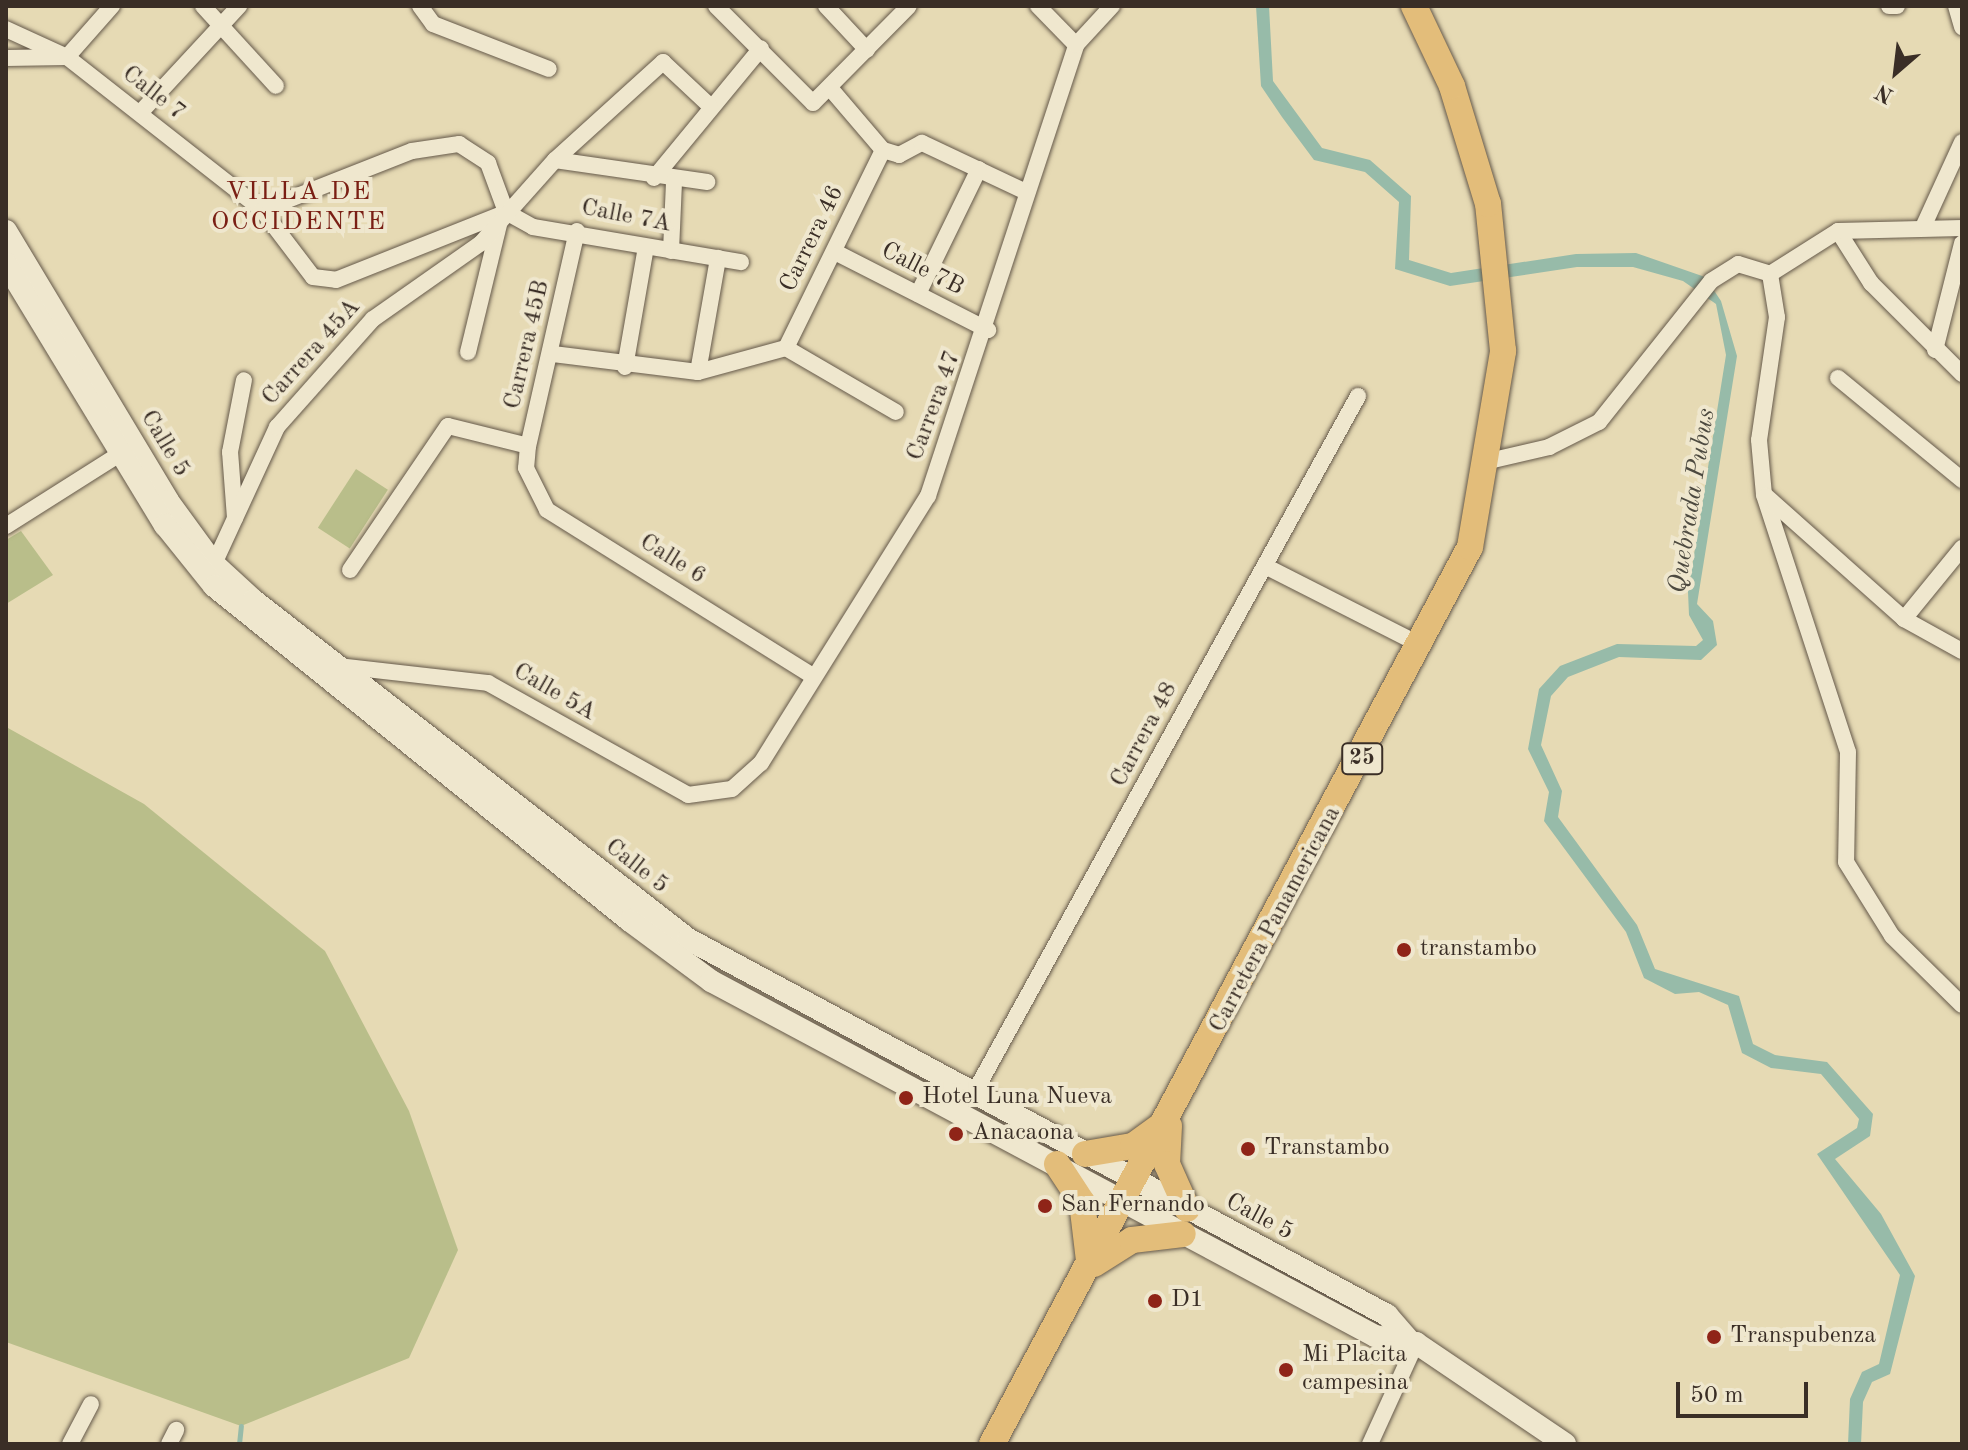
<!DOCTYPE html>
<style>
body{margin:0}
#map{position:relative;width:1968px;height:1450px;overflow:hidden;background:#e6dab4;font-family:"Old Standard TT",serif}
div>[style]{position:absolute}
[style*='--x']{left:calc(var(--x)*1px);top:calc(var(--y)*1px);width:calc(var(--w)*1px);rotate:calc(var(--a)*1deg)}
.green>*{inset:0;background:#b9be8a;transform-origin:0 0}
.water>*{inset:0;background:#97bba9}
.stream>*{height:5px;margin:-2.5px;padding:0 2.5px;transform-origin:2.5px;border-radius:2.5px;background:#97bba9}
.roads{filter:drop-shadow(0 0 2px #65594a) drop-shadow(0 0 2px #65594a)}
.minor>*{height:16px;margin:-8px;padding:0 8px;transform-origin:8px;border-radius:8px;background:#efe7ce}
.secondary>*{height:22px;margin:-11px;padding:0 11px;transform-origin:11px;border-radius:11px;background:#efe7ce}
.trunk>*{height:26px;margin:-13px;padding:0 13px;transform-origin:13px;border-radius:13px;background:#e3bd7a}
.dots>*{width:22px;height:22px;translate:-50% -50%;box-sizing:border-box;border:4px solid #efe7ce;border-radius:50%}
span{translate:-50% -50%;white-space:nowrap;text-align:center;line-height:1.15;-webkit-text-stroke:8px #efe7ce;paint-order:stroke}
.shield-label span{padding:2px 6px;background:#efe7ce;border:2px solid;border-radius:6px;-webkit-text-stroke-width:0}
.shield-label{font-size:22px;color:#3a2e26;font-weight:700}
.street-label{font-size:24px;color:#3a2e26}
.poi-label{font-size:24px;color:#3a2e26}
.left{translate:0 -50%;text-align:left}
.neighbourhood-label{font-size:26px;color:#7a1f14;letter-spacing:2px}
.water-label{font-size:26px;color:#4d4a40;font-style:italic}
.frame{position:absolute;inset:0;border:8px solid #3a2e26;pointer-events:none}
.north{position:absolute;left:1856px;top:32px;width:80px;height:80px;-webkit-text-stroke:6px #efe7ce;paint-order:stroke;rotate:208deg;font-size:22px;font-weight:700;line-height:32px;text-align:center;color:#3a2e26}
.north::after{content:'';display:block;margin:auto;width:28px;height:36px;background:#3a2e26;clip-path:polygon(50% 0,100% 100%,50% 72%,0 100%)}
.scale{position:absolute;left:1676px;top:1382px;width:132px;height:36px;box-sizing:border-box;border:4px solid #3a2e26;border-top:0;padding-left:10px;font-size:24px;line-height:28px;white-space:nowrap;color:#3a2e26;-webkit-text-stroke:6px #efe7ce;paint-order:stroke}
</style>
<div id="map">
<div class="green">
<i style="left:356px;top:469px;width:38px;height:70px;rotate:33deg"></i>
<i style="clip-path:polygon(21px 531px,53px 575px,6px 604px,6px 540px)"></i>
<i style="clip-path:polygon(8px 728px,144px 804px,325px 951px,409px 1111px,458px 1250px,409px 1358px,241px 1426px,6px 1342px)"></i>
</div>
<div class="water">
<i style="clip-path:polygon(1256px 6px,1269px 6px,1273px 81px,1322px 148px,1370px 160px,1411px 196px,1409px 260px,1451px 273px,1576px 254px,1636px 253px,1705px 277px,1721px 301px,1737px 356px,1697px 604px,1713px 621px,1717px 645px,1701px 660px,1619px 657px,1568px 677px,1551px 696px,1541px 745px,1562px 791px,1558px 817px,1637px 925px,1655px 969px,1739px 996px,1753px 1044px,1775px 1055px,1827px 1062px,1873px 1114px,1870px 1136px,1835px 1159px,1881px 1214px,1915px 1276px,1890px 1374px,1872px 1382px,1863px 1402px,1861px 1444px,1848px 1444px,1850px 1399px,1862px 1372px,1879px 1364px,1900px 1275px,1817px 1154px,1857px 1128px,1859px 1119px,1821px 1074px,1771px 1068px,1742px 1053px,1728px 1005px,1699px 992px,1675px 994px,1644px 978px,1626px 932px,1544px 821px,1549px 792px,1528px 749px,1539px 689px,1560px 666px,1617px 644px,1696px 646px,1703px 640px,1689px 615px,1688px 592px,1726px 355px,1716px 304px,1683px 281px,1633px 267px,1577px 267px,1450px 286px,1395px 269px,1399px 202px,1365px 172px,1314px 160px,1282px 117px,1261px 86px)"></i>
</div>
<div class="stream">
<i style="--x:239;--y:1444;--w:18;--a:-84"></i>
</div>
<div class="roads">
<div class="minor">
<i style="--x:203;--y:6;--w:108;--a:47.6"></i>
<i style="--x:420;--y:6;--w:22;--a:54"></i>
<i style="--x:433;--y:24;--w:124;--a:21.2"></i>
<i style="--x:716;--y:6;--w:137;--a:45"></i>
<i style="--x:813;--y:103;--w:136;--a:-45.3"></i>
<i style="--x:826;--y:6;--w:60;--a:47"></i>
<i style="--x:1038;--y:6;--w:54;--a:45.7"></i>
<i style="--x:1889;--y:6;--w:8;--a:0"></i>
<i style="--x:1956;--y:6;--w:22;--a:74"></i>
<i style="--x:6;--y:29;--w:67;--a:24.7"></i>
<i style="--x:67;--y:57;--w:248;--a:38.1"></i>
<i style="--x:262;--y:210;--w:84;--a:52.7"></i>
<i style="--x:313;--y:277;--w:23;--a:7"></i>
<i style="--x:336;--y:280;--w:181;--a:-21.7"></i>
<i style="--x:6;--y:58;--w:61;--a:-0.9"></i>
<i style="--x:67;--y:57;--w:68;--a:-48.6"></i>
<i style="--x:830;--y:88;--w:82;--a:49.5"></i>
<i style="--x:883;--y:150;--w:17;--a:17"></i>
<i style="--x:899;--y:155;--w:26;--a:-28"></i>
<i style="--x:922;--y:143;--w:115;--a:25.2"></i>
<i style="--x:140;--y:113;--w:146;--a:-47.2"></i>
<i style="--x:555;--y:160;--w:154;--a:8.2"></i>
<i style="--x:654;--y:178;--w:168;--a:-50.5"></i>
<i style="--x:262;--y:210;--w:161;--a:-21.5"></i>
<i style="--x:412;--y:151;--w:48;--a:-8.5"></i>
<i style="--x:459;--y:144;--w:35;--a:33"></i>
<i style="--x:488;--y:163;--w:52;--a:69.8"></i>
<i style="--x:506;--y:212;--w:31;--a:29"></i>
<i style="--x:533;--y:227;--w:211;--a:9.6"></i>
<i style="--x:1924;--y:225;--w:91;--a:-65.4"></i>
<i style="--x:577;--y:231;--w:221;--a:102.8"></i>
<i style="--x:528;--y:446;--w:22;--a:95"></i>
<i style="--x:526;--y:468;--w:47;--a:63.4"></i>
<i style="--x:547;--y:510;--w:314;--a:32"></i>
<i style="--x:1838;--y:231;--w:62;--a:57.6"></i>
<i style="--x:1871;--y:283;--w:129;--a:45"></i>
<i style="--x:671;--y:251;--w:70;--a:-87.5"></i>
<i style="--x:835;--y:252;--w:172;--a:27"></i>
<i style="--x:1770;--y:274;--w:44;--a:80.8"></i>
<i style="--x:1777;--y:317;--w:124;--a:98.3"></i>
<i style="--x:1759;--y:440;--w:55;--a:84.8"></i>
<i style="--x:1764;--y:495;--w:270;--a:71.9"></i>
<i style="--x:1848;--y:752;--w:110;--a:91"></i>
<i style="--x:1846;--y:862;--w:87;--a:58.1"></i>
<i style="--x:1892;--y:936;--w:98;--a:44.6"></i>
<i style="--x:918;--y:294;--w:139;--a:-64"></i>
<i style="--x:786;--y:348;--w:220;--a:-63.9"></i>
<i style="--x:786;--y:348;--w:127;--a:30.2"></i>
<i style="--x:1935;--y:350;--w:110;--a:-75.8"></i>
<i style="--x:468;--y:352;--w:131;--a:-76.3"></i>
<i style="--x:553;--y:354;--w:146;--a:7.1"></i>
<i style="--x:698;--y:372;--w:91;--a:-15.3"></i>
<i style="--x:625;--y:367;--w:122;--a:-80.1"></i>
<i style="--x:698;--y:372;--w:116;--a:-80"></i>
<i style="--x:1838;--y:378;--w:161;--a:39.4"></i>
<i style="--x:1489;--y:461;--w:62;--a:-13.1"></i>
<i style="--x:1549;--y:447;--w:56;--a:-26.6"></i>
<i style="--x:1599;--y:422;--w:180;--a:-51.5"></i>
<i style="--x:1711;--y:281;--w:32;--a:-32"></i>
<i style="--x:1738;--y:264;--w:34;--a:17"></i>
<i style="--x:1770;--y:274;--w:80;--a:-32.3"></i>
<i style="--x:1838;--y:231;--w:124;--a:-1.4"></i>
<i style="--x:1766;--y:496;--w:185;--a:41.7"></i>
<i style="--x:1904;--y:619;--w:66;--a:28.9"></i>
<i style="--x:235;--y:518;--w:66;--a:-94.3"></i>
<i style="--x:230;--y:452;--w:73;--a:-79"></i>
<i style="--x:6;--y:526;--w:135;--a:-32.3"></i>
<i style="--x:214;--y:564;--w:151;--a:-65.3"></i>
<i style="--x:277;--y:427;--w:144;--a:-48.4"></i>
<i style="--x:373;--y:319;--w:132;--a:-35.1"></i>
<i style="--x:481;--y:243;--w:111;--a:-48.3"></i>
<i style="--x:555;--y:160;--w:146;--a:-42.2"></i>
<i style="--x:663;--y:62;--w:64;--a:43.1"></i>
<i style="--x:1265;--y:566;--w:175;--a:26.9"></i>
<i style="--x:350;--y:570;--w:174;--a:-55.8"></i>
<i style="--x:448;--y:426;--w:82;--a:14"></i>
<i style="--x:1904;--y:619;--w:92;--a:-50.8"></i>
<i style="--x:339;--y:666;--w:150;--a:6.5"></i>
<i style="--x:488;--y:683;--w:229;--a:29.2"></i>
<i style="--x:688;--y:795;--w:44;--a:-7.8"></i>
<i style="--x:732;--y:789;--w:39;--a:-42"></i>
<i style="--x:761;--y:763;--w:315;--a:-58"></i>
<i style="--x:928;--y:496;--w:475;--a:-71.8"></i>
<i style="--x:1076;--y:45;--w:53;--a:-47.3"></i>
<i style="--x:973;--y:1095;--w:798;--a:-61.15"></i>
<i style="--x:70;--y:1444;--w:45;--a:-62.3"></i>
<i style="--x:169;--y:1444;--w:16;--a:-63"></i>
<i style="--x:1370;--y:1444;--w:111;--a:-65.5"></i>
</div>
<div class="secondary">
<i style="--x:6;--y:231;--w:315;--a:59"></i>
<i style="--x:168;--y:501;--w:78;--a:53.9"></i>
<i style="--x:214;--y:564;--w:53;--a:42.7"></i>
<i style="--x:253;--y:600;--w:551;--a:37.93"></i>
<i style="--x:688;--y:939;--w:794;--a:28.28"></i>
<i style="--x:1387;--y:1315;--w:33;--a:49"></i>
<i style="--x:6;--y:264;--w:306;--a:58.7"></i>
<i style="--x:165;--y:525;--w:78;--a:51.2"></i>
<i style="--x:214;--y:586;--w:534;--a:38.84"></i>
<i style="--x:630;--y:921;--w:101;--a:36.5"></i>
<i style="--x:711;--y:981;--w:753;--a:28.13"></i>
<i style="--x:1375;--y:1336;--w:42;--a:9.7"></i>
<i style="--x:1416;--y:1343;--w:180;--a:34.1"></i>
</div>
<div class="trunk">
<i style="--x:1169;--y:1126;--w:38;--a:93"></i>
<i style="--x:1167;--y:1164;--w:49;--a:66"></i>
<i style="--x:1085;--y:1154;--w:49;--a:-9.5"></i>
<i style="--x:1133;--y:1146;--w:34;--a:-36"></i>
<i style="--x:1057;--y:1164;--w:45;--a:56.7"></i>
<i style="--x:1082;--y:1202;--w:59;--a:83.2"></i>
<i style="--x:1094;--y:1264;--w:45;--a:-32.3"></i>
<i style="--x:1132;--y:1240;--w:51;--a:-6.7"></i>
<i style="--x:992;--y:1444;--w:1016;--a:-61.95"></i>
<i style="--x:1470;--y:547;--w:199;--a:-80.4"></i>
<i style="--x:1503;--y:351;--w:148;--a:-95.8"></i>
<i style="--x:1488;--y:204;--w:123;--a:-107"></i>
<i style="--x:1452;--y:86;--w:89;--a:-115.4"></i>
</div>
</div>
<div class="dots">
<i style="left:1404px;top:950px;background:#8f2418"></i>
<i style="left:906px;top:1098px;background:#8f2418"></i>
<i style="left:956px;top:1134px;background:#8f2418"></i>
<i style="left:1248px;top:1149px;background:#8f2418"></i>
<i style="left:1045px;top:1206px;background:#8f2418"></i>
<i style="left:1155px;top:1301px;background:#8f2418"></i>
<i style="left:1714px;top:1337px;background:#8f2418"></i>
<i style="left:1286px;top:1370px;background:#8f2418"></i>
</div>
<div class="shield-label">
<span style="left:1362px;top:759px">25</span>
</div>
<div class="street-label">
<span style="left:153px;top:94px;rotate:38deg">Calle 7</span>
<span style="left:626px;top:217px;rotate:11deg">Calle 7A</span>
<span style="left:813px;top:239px;rotate:-64deg">Carrera 46</span>
<span style="left:922px;top:270px;rotate:27deg">Calle 7B</span>
<span style="left:528px;top:345px;rotate:-77deg">Carrera 45B</span>
<span style="left:312px;top:353px;rotate:-48deg">Carrera 45A</span>
<span style="left:935px;top:406px;rotate:-70deg">Carrera 47</span>
<span style="left:164px;top:444px;rotate:59deg">Calle 5</span>
<span style="left:672px;top:560px;rotate:32deg">Calle 6</span>
<span style="left:554px;top:693px;rotate:30deg">Calle 5A</span>
<span style="left:1145px;top:735px;rotate:-62deg">Carrera 48</span>
<span style="left:636px;top:867px;rotate:38deg">Calle 5</span>
<span style="left:1276px;top:920px;rotate:-62deg">Carretera Panamericana</span>
<span style="left:1259px;top:1218px;rotate:28deg">Calle 5</span>
</div>
<div class="poi-label">
<span class="left" style="left:1420px;top:950px">transtambo</span>
<span class="left" style="left:922px;top:1098px">Hotel Luna Nueva</span>
<span class="left" style="left:972px;top:1134px">Anacaona</span>
<span class="left" style="left:1264px;top:1149px">Transtambo</span>
<span class="left" style="left:1061px;top:1206px">San Fernando</span>
<span class="left" style="left:1171px;top:1301px">D1</span>
<span class="left" style="left:1730px;top:1337px">Transpubenza</span>
<span class="left" style="left:1302px;top:1370px">Mi Placita<br>campesina</span>
</div>
<div class="neighbourhood-label">
<span style="left:299px;top:208px">VILLA DE<br>OCCIDENTE</span>
</div>
<div class="water-label">
<span style="left:1693px;top:501px;rotate:-81deg">Quebrada Pubus</span>
</div>
<div class="frame"></div>
<div class="north">N</div>
<div class="scale">50 m</div>
</div>
